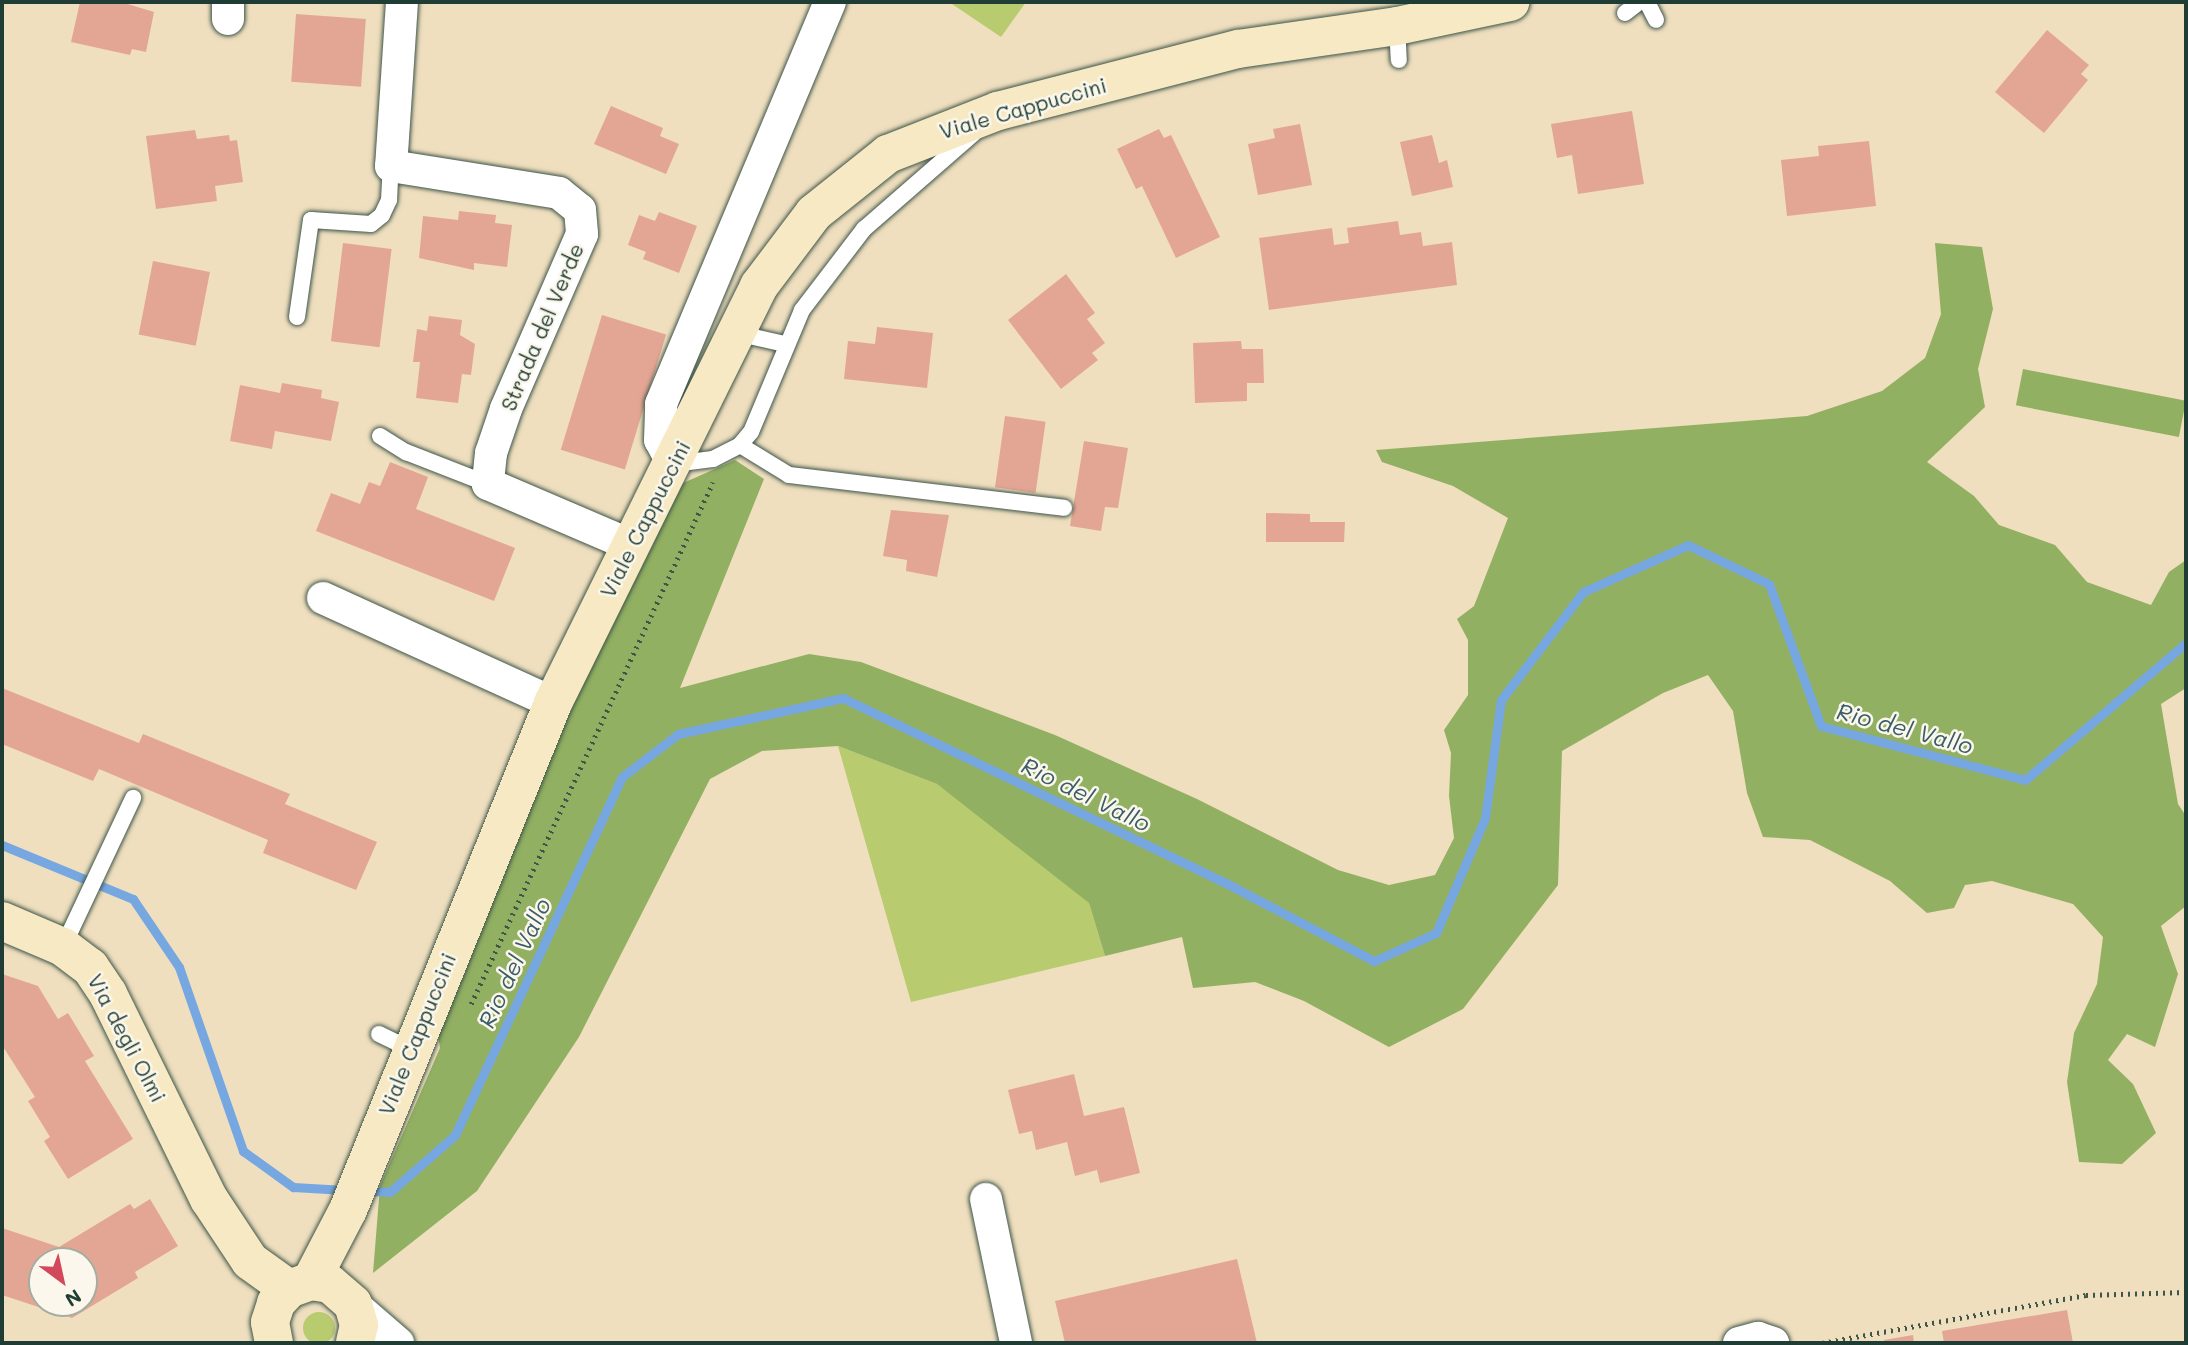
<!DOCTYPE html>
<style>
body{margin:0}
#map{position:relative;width:2188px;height:1345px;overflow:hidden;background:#efdfbf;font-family:Mali,sans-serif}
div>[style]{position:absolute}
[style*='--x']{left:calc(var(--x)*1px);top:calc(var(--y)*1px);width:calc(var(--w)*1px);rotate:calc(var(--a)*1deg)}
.green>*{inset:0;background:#b8cc6f}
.round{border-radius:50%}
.forest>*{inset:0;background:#92b062;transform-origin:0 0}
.stream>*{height:9px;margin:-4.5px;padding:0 4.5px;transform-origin:4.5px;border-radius:4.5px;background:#76a7e1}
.building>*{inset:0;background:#e4a694;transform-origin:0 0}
.path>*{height:4.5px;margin-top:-2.25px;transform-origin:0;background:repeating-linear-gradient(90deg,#3e5549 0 2px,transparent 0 7px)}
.roads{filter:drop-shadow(0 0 2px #3e5549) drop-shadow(0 0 2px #3e5549)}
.service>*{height:16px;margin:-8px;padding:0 8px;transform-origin:8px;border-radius:8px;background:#fff}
.minor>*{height:32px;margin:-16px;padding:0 16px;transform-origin:16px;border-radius:16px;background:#fff}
.secondary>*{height:38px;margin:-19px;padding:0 19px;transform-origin:19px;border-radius:19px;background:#f7e9c3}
span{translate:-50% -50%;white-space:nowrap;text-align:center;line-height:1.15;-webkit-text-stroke:5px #fbf7ec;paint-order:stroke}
.street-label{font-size:21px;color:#1f3d34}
.water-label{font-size:23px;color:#395d68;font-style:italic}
.frame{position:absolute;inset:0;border:4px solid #1f3d34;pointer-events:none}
.north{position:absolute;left:28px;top:1247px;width:70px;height:70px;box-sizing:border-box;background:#fbf7ec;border:2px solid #a3ada2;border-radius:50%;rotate:147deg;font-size:19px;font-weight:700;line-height:28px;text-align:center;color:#1f3d34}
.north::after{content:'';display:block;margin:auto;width:24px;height:32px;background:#d1495b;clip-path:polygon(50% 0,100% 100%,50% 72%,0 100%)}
</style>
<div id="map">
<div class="green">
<i style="clip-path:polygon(949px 2px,1026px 2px,1001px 37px)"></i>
<i style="clip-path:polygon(838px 746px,937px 784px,1037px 858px,1089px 903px,1105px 956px,911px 1002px)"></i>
<i class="round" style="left:303px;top:1312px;width:32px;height:32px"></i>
</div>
<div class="forest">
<i style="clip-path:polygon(1935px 243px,1982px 247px,1993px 309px,1978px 369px,1985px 407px,1927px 462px,1974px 496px,1999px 525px,2055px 545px,2087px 582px,2151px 605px,2169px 572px,2186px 560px,2186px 688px,2161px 704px,2178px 804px,2186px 816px,2186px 906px,2161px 926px,2178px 974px,2155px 1047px,2127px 1034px,2108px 1060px,2133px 1084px,2156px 1133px,2122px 1164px,2079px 1162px,2067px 1082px,2074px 1033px,2097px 984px,2103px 937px,2073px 904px,1992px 881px,1965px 885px,1954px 908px,1927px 913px,1890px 881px,1810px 840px,1763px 837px,1747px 793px,1733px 711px,1708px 675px,1663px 693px,1562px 751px,1558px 885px,1463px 1009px,1389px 1047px,1304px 1001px,1255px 982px,1193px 988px,1182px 937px,1105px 956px,1089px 903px,937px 784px,838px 746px,762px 751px,710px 779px,579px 1037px,477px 1191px,373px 1273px,380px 1186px,440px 1048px,436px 1022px,567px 713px,681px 484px,735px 460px,764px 479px,680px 688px,809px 654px,861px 662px,1055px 735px,1197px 799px,1338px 870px,1389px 885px,1435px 875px,1454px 838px,1449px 796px,1451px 753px,1444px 730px,1468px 695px,1468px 640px,1457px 619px,1474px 606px,1508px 518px,1453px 486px,1382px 462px,1376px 450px,1807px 416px,1882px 391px,1925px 358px,1941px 314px)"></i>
<i style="left:2023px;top:369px;width:166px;height:37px;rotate:11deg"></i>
</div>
<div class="stream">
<i style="--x:2;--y:845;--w:142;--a:22.4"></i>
<i style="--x:133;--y:899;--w:82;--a:55.9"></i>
<i style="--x:179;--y:967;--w:195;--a:70.8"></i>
<i style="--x:243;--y:1151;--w:62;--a:35.8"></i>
<i style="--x:293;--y:1187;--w:52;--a:3.3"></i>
<i style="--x:366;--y:1191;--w:24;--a:2"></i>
<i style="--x:390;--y:1192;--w:86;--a:-41.2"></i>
<i style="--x:455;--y:1135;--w:395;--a:-65"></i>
<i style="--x:622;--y:777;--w:71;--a:-37.5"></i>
<i style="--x:678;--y:734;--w:169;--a:-12.3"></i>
<i style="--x:843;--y:698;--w:423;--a:25.8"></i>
<i style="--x:1224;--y:882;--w:170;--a:27.8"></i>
<i style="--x:1374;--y:961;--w:68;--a:-24.3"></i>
<i style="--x:1436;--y:933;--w:125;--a:-66.9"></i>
<i style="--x:1485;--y:818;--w:119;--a:-82.3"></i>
<i style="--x:1501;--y:700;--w:136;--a:-52.8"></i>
<i style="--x:1583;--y:592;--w:115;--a:-24.1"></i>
<i style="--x:1688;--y:545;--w:90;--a:25.7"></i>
<i style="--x:1769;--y:584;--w:151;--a:69.9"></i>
<i style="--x:1821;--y:726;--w:211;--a:14.8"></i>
<i style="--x:2025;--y:780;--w:211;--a:-40.4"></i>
</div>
<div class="building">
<i style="clip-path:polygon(80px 2px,121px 2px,154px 12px,146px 52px,132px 49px,130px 55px,71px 42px)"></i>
<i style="left:296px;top:14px;width:70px;height:68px;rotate:4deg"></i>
<i style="clip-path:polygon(2047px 30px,2089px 65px,2081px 74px,2088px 80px,2044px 133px,1995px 92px)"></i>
<i style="clip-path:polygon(611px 106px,663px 128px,660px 136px,679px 144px,666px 174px,594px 144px)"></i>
<i style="clip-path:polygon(1632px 111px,1644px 184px,1578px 194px,1572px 155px,1557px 158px,1551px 124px)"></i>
<i style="clip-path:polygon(1300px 124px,1312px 185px,1258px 195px,1248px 144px,1275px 138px,1273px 129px)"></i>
<i style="clip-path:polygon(1159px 129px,1164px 138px,1171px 135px,1220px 237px,1176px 258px,1142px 186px,1136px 189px,1117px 149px)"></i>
<i style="clip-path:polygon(195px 130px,197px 139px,229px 135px,230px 141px,237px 140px,243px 182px,215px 186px,217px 201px,156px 209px,146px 136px)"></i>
<i style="clip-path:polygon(1432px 135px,1439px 163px,1447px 160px,1453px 187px,1412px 196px,1400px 142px)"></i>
<i style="clip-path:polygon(1869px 141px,1876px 206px,1787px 216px,1781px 160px,1819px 156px,1818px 146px)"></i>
<i style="clip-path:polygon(459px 211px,496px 215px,495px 223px,512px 225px,507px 267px,474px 263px,474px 270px,419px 258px,423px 216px,458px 220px)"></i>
<i style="clip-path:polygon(659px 212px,697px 226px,679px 273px,643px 259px,646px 252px,628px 245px,639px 215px,655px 221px)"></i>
<i style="clip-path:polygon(1398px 221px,1400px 235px,1421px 232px,1423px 246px,1452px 242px,1457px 285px,1269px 310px,1259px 238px,1332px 228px,1334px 245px,1349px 243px,1347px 228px)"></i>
<i style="left:343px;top:243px;width:49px;height:99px;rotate:7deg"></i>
<i style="left:153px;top:261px;width:58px;height:75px;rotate:11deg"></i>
<i style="clip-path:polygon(1066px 274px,1095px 313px,1087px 319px,1105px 343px,1092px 353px,1098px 360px,1061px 389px,1008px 320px)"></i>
<i style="left:602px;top:315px;width:67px;height:141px;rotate:17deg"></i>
<i style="clip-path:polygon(429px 316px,462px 320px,460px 335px,475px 344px,471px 375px,462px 374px,458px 403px,416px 398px,420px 362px,413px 362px,417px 329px,427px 331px)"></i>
<i style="clip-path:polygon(877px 327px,933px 333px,927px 388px,844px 379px,848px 341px,875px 344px)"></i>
<i style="clip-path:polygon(1241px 341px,1242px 349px,1263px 349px,1264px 383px,1247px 383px,1247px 401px,1195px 403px,1193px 343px)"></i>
<i style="clip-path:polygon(282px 383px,322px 390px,321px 398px,339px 402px,331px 441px,275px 431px,272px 449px,230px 441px,240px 385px,280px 393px)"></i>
<i style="left:1005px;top:416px;width:41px;height:72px;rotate:8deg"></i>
<i style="clip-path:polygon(1084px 441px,1128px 448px,1118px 508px,1105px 507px,1101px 531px,1070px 526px)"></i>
<i style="clip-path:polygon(390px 462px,428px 477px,416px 509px,515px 548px,494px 601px,316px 531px,331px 493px,360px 504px,369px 482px,380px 486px)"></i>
<i style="clip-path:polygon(891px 510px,949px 515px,937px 577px,906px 571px,907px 560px,883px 556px)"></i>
<i style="clip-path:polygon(1266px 513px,1310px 514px,1310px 522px,1345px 522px,1344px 542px,1266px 542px)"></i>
<i style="clip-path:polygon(2px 688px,139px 743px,143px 734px,290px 794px,285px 804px,377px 842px,356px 890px,263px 853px,268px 840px,99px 769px,93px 781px,2px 744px)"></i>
<i style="clip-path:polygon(2px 974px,38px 986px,58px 1019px,68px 1013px,94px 1056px,85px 1061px,133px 1139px,68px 1179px,44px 1141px,50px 1137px,28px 1101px,35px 1097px,2px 1045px)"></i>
<i style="clip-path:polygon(1074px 1074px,1084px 1116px,1124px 1107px,1140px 1173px,1100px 1183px,1097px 1170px,1075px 1176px,1067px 1142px,1036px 1150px,1032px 1131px,1019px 1134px,1008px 1090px)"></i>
<i style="clip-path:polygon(evenodd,150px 1199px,178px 1246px,135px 1272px,138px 1278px,72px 1318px,2px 1295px,2px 1228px,59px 1247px,130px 1204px,134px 1209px,150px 1199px,42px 1261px,84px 1261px,84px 1303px,42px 1303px,42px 1261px)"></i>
<i style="clip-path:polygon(1237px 1259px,1257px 1343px,1065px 1343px,1055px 1301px)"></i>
<i style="clip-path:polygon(2067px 1310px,2073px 1343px,1944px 1343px,1942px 1331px)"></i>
<i style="clip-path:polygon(1913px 1335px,1914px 1343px,1885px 1343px,1884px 1340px)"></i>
</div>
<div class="path">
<i style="--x:471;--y:1004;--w:575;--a:-65.13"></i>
<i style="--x:1822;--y:1343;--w:268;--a:-10.3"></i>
<i style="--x:2086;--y:1295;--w:100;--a:-1.7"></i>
</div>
<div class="roads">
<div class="service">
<i style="--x:1647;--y:2;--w:20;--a:63"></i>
<i style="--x:1625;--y:13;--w:18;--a:-38"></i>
<i style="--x:1397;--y:26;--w:34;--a:87"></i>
<i style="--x:297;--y:317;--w:98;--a:-81.8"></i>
<i style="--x:311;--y:220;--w:60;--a:3.8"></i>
<i style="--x:371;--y:224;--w:14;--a:-39"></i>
<i style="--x:382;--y:215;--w:17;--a:-65"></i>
<i style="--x:389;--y:200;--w:34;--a:-87"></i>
<i style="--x:736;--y:333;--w:50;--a:12.7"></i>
<i style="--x:380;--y:436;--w:31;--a:32"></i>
<i style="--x:406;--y:452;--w:88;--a:21.3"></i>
<i style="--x:740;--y:445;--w:57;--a:31.5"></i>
<i style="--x:789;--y:475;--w:277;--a:6.8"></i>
<i style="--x:673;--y:464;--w:40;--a:-7.1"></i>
<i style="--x:713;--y:459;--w:30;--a:-27"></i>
<i style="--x:740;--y:445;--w:17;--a:-50"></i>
<i style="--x:751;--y:432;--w:132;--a:-67.3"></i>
<i style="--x:802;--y:310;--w:102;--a:-52.6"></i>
<i style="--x:864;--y:229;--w:145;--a:-41.1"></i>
<i style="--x:63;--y:947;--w:165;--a:-64.8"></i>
<i style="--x:379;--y:1034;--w:34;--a:26"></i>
</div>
<div class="minor">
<i style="--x:228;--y:2;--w:17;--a:90"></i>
<i style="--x:402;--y:2;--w:164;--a:93.8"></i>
<i style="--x:391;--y:166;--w:170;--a:9.1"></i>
<i style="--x:559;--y:193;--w:27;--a:39"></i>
<i style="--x:580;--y:210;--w:24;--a:85"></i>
<i style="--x:582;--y:234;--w:191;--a:113.5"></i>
<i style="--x:506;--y:409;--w:46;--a:108.8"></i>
<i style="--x:491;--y:453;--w:31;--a:96"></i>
<i style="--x:488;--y:484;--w:155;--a:23.2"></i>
<i style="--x:673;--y:464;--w:27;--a:-118"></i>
<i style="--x:660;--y:440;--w:36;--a:-88"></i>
<i style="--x:661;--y:404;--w:436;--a:-67.2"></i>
<i style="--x:323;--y:598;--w:253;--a:24.5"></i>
<i style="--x:986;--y:1199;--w:147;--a:78.2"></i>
<i style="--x:353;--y:1304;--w:60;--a:40.9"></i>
<i style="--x:1739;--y:1343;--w:20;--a:-15"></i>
<i style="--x:1758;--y:1338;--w:16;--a:18"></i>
</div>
<div class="secondary">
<i style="--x:2;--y:921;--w:66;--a:23.1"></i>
<i style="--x:63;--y:947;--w:34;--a:37"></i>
<i style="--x:90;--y:967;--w:32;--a:56"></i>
<i style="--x:108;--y:994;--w:229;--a:63.8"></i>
<i style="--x:209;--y:1199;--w:74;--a:56.5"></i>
<i style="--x:250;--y:1261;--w:48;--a:35.7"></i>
<i style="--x:311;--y:1281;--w:80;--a:-62.5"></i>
<i style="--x:348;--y:1210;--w:547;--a:-67.98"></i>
<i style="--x:553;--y:703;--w:465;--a:-63.7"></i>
<i style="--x:759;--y:286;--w:91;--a:-53"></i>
<i style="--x:814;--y:213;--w:95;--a:-38.6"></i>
<i style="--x:888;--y:154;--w:118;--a:-21.4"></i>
<i style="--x:998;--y:111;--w:248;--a:-14.5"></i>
<i style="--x:1238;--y:49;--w:161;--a:-8.2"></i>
<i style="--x:1397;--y:26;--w:116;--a:-12"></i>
<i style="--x:274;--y:1343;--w:21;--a:-101"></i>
<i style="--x:270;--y:1322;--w:20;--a:-72"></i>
<i style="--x:276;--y:1303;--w:19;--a:-47"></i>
<i style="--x:289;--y:1289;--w:23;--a:-20"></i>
<i style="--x:311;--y:1281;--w:19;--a:9"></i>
<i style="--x:330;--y:1284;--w:30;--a:41"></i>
<i style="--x:353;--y:1304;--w:22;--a:74"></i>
<i style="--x:359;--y:1325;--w:18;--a:103"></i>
</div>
</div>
<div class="street-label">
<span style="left:1023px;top:108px;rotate:-16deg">Viale Cappuccini</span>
<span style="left:542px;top:327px;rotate:-67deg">Strada del Verde</span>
<span style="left:645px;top:519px;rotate:-63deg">Viale Cappuccini</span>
<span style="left:417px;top:1034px;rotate:-68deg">Viale Cappuccini</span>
<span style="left:127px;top:1038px;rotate:62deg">Via degli Olmi</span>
</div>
<div class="water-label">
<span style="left:1905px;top:728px;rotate:15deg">Rio del Vallo</span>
<span style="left:1086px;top:794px;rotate:26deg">Rio del Vallo</span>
<span style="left:514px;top:963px;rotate:-65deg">Rio del Vallo</span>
</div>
<div class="frame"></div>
<div class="north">N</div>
</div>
